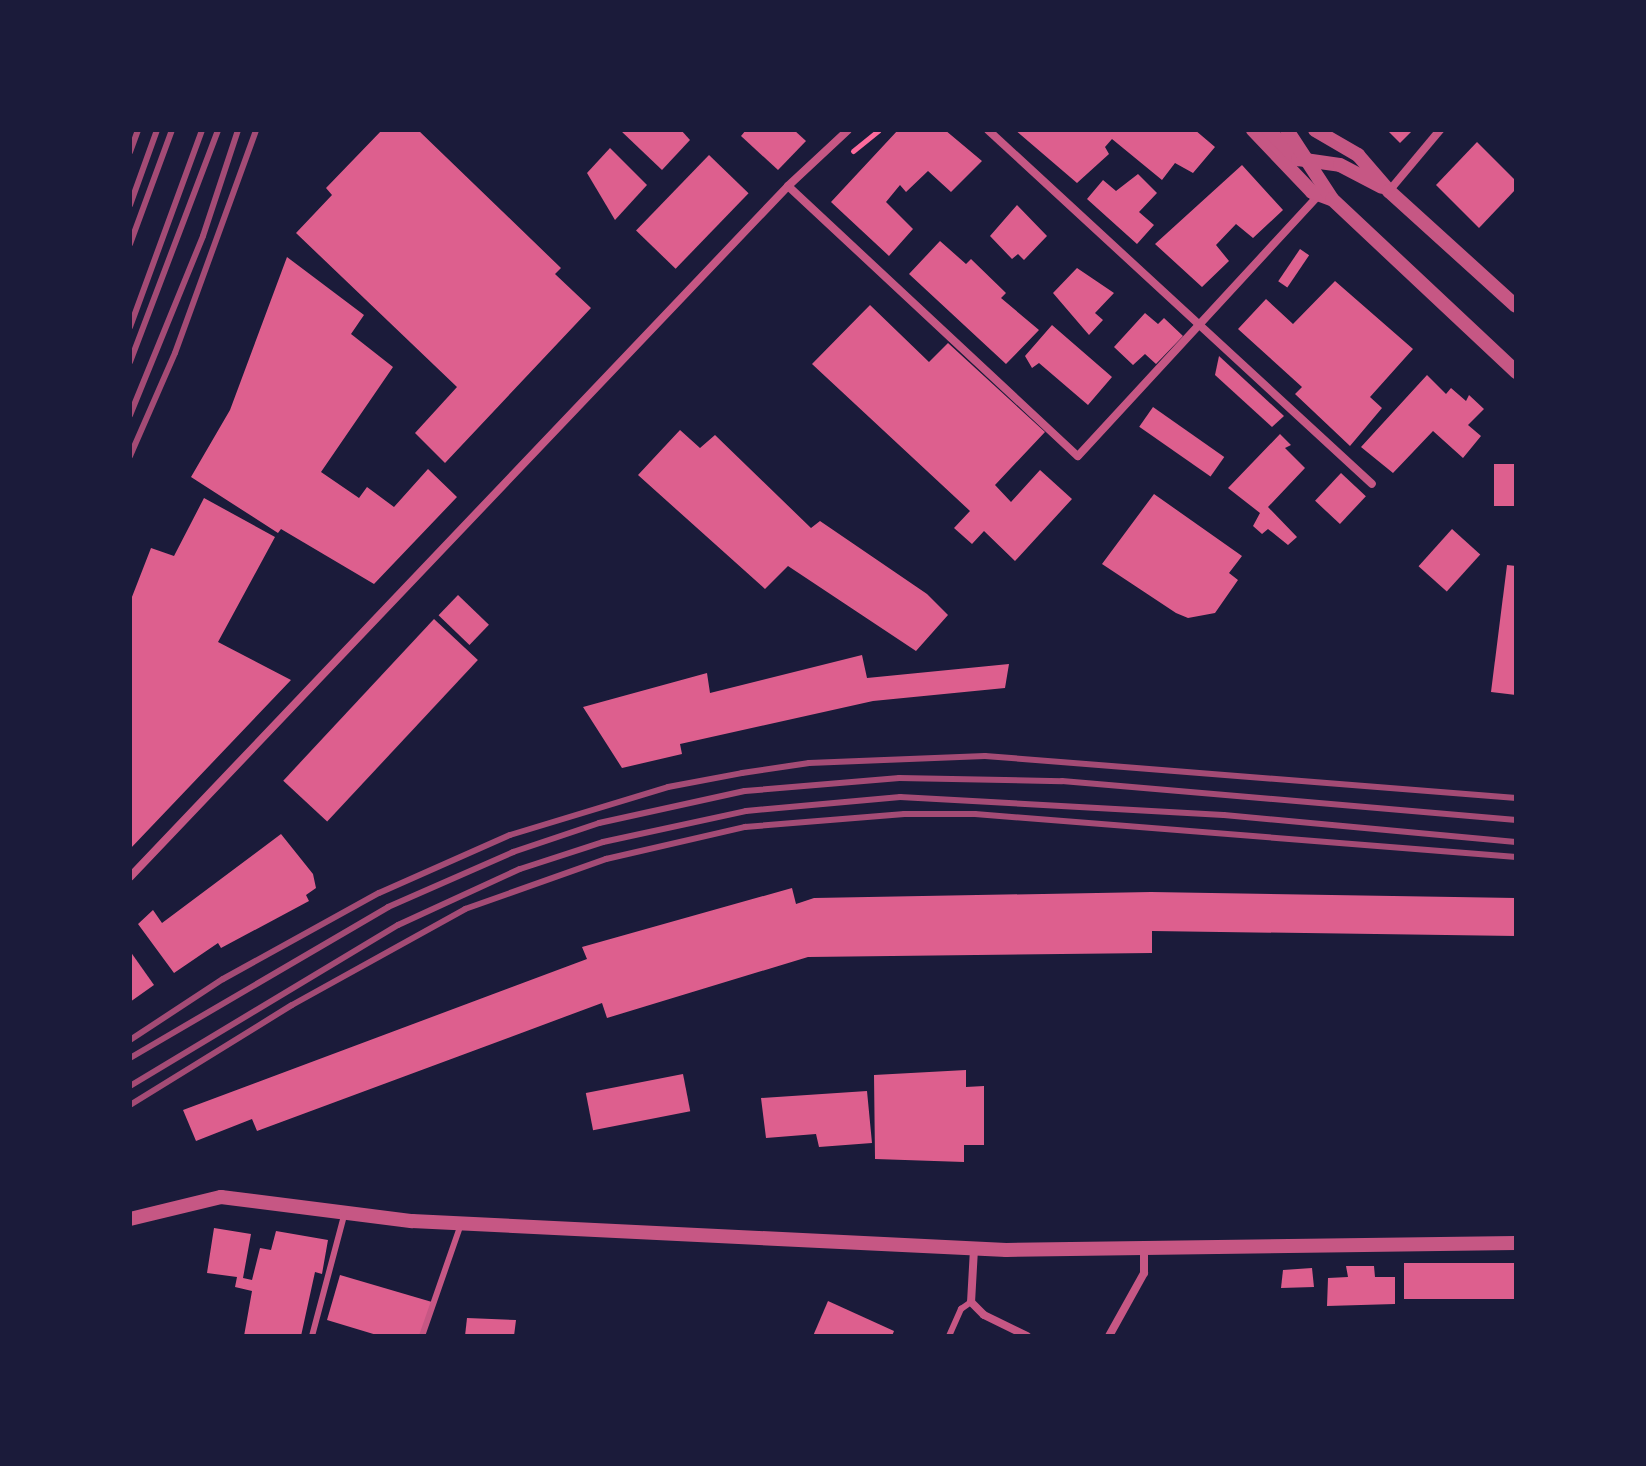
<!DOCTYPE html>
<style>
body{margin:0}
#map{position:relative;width:1646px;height:1466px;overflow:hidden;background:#1b1b3a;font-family:"Nunito Sans",sans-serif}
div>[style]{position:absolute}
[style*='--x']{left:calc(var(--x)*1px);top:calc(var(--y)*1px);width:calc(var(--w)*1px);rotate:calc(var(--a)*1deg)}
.building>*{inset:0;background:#dd5f8e;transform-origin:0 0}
.path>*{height:5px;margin:-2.5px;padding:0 2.5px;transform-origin:2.5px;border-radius:2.5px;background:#ff6b9d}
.service>*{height:6px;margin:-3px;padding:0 3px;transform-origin:3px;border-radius:3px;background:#c65784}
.minor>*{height:8px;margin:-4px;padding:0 4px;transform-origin:4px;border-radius:4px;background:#c65784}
.tertiary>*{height:14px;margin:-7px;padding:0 7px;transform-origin:7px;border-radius:7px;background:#c65784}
.rail>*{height:6px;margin:-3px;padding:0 3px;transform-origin:3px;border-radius:3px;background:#a44b75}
span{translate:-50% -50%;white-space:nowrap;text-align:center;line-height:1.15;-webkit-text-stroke:6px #1b1b3a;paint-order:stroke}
.frame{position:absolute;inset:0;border:132px solid #1b1b3a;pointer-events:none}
</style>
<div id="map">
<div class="building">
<i style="clip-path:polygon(382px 130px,418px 130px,561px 268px,555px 274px,591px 308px,445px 463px,415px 433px,457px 387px,296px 233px,332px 195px,326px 188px)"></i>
<i style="clip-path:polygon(620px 130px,681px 130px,690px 140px,662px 170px)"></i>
<i style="clip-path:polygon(746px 130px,794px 130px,806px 141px,778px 170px,741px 136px)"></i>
<i style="clip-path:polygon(898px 130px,945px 130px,982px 161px,951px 192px,928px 171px,906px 192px,900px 185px,886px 202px,913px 229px,889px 256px,831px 202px)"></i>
<i style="clip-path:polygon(1015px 130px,1195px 130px,1215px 147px,1193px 173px,1175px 163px,1162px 180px,1112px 139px,1105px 147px,1109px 154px,1077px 183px)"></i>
<i style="clip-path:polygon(1387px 130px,1413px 130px,1400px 143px)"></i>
<i style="clip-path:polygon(1477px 142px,1516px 181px,1516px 189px,1479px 228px,1436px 185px)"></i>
<i style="clip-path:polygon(610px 148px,647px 185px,615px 220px,587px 173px)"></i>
<i style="left:709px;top:155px;width:55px;height:105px;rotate:44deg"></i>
<i style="clip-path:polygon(1242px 165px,1283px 210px,1253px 238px,1236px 224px,1216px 245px,1229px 261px,1202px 287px,1155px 244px)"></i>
<i style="clip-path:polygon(1138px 174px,1157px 193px,1139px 212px,1154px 225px,1137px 244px,1087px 199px,1103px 180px,1116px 191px)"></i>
<i style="clip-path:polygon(1017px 205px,1047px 236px,1024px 260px,1018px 254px,1012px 259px,990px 236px)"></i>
<i style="clip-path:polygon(940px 241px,966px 264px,971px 259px,1006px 293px,1001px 298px,1039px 330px,1006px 364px,909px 274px)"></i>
<i style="left:1300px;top:249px;width:11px;height:39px;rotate:34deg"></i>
<i style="clip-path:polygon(287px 257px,364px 315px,351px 334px,393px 367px,321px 472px,359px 498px,367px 487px,394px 507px,428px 469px,457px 497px,374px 584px,281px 529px,278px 533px,191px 477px,230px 410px)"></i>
<i style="clip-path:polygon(1077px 268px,1114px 293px,1095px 313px,1103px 320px,1089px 335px,1053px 293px)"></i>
<i style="clip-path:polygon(1335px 281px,1413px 349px,1370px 397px,1382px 408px,1350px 446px,1295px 394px,1302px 387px,1238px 329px,1266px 299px,1293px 324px)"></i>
<i style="clip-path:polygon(870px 305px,929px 362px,948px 343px,1045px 432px,995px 485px,1011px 502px,1040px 470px,1072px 499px,1015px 561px,984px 531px,972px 544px,954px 528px,970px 511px,812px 364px)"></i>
<i style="clip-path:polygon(1145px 313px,1158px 324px,1164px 318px,1183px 336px,1156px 364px,1145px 354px,1133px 365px,1114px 347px)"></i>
<i style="clip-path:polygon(1052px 325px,1112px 377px,1088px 405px,1039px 363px,1032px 368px,1025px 356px)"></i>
<i style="clip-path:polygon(1219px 356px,1284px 416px,1272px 427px,1215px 375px)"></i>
<i style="clip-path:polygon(1427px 375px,1446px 394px,1451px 388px,1466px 401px,1469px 395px,1484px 409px,1468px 425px,1481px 436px,1463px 458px,1433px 431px,1393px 473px,1361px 447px)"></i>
<i style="left:1153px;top:407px;width:87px;height:24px;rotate:35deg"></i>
<i style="clip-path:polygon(680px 430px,700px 448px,715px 435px,811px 528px,820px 521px,927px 594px,948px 615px,916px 651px,788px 566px,765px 589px,638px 475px)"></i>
<i style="clip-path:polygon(1280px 434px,1291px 445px,1285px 448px,1305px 468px,1268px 507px,1297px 537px,1288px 545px,1268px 529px,1262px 534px,1253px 526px,1260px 513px,1228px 488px)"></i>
<i style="left:1494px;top:464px;width:22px;height:42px"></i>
<i style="left:1341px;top:473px;width:34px;height:38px;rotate:43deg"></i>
<i style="clip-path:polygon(1154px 494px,1242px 556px,1229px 573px,1238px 580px,1215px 613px,1188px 618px,1176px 613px,1102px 564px)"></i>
<i style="clip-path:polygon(204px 498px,275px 537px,218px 642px,291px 680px,130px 849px,130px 602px,151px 548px,174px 556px)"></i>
<i style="left:1452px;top:529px;width:38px;height:50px;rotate:42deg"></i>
<i style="clip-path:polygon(1507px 565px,1516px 566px,1516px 695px,1491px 692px)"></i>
<i style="left:458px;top:595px;width:43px;height:28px;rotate:44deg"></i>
<i style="left:434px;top:619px;width:60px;height:221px;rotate:43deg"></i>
<i style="clip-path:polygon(862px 655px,867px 678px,1009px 664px,1005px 688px,873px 701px,680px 744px,682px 754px,622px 768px,583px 707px,707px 673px,710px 693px)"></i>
<i style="clip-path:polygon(281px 834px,313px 874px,316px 888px,306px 895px,309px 901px,221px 948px,218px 943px,174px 973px,138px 924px,153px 910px,162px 923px)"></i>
<i style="clip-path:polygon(792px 888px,796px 904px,814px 898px,1151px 892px,1516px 898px,1516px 936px,1152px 931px,1152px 953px,808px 957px,607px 1018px,602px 1003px,257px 1131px,252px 1119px,196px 1141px,183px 1110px,587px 959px,582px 947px)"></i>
<i style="clip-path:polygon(130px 951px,154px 985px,130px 1002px)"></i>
<i style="clip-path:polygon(966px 1070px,966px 1087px,984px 1086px,984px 1145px,964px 1145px,964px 1162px,875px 1159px,874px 1075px)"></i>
<i style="left:683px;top:1074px;width:38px;height:99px;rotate:79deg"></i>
<i style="clip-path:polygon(867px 1091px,872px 1143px,819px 1147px,816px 1134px,766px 1138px,761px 1098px)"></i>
<i style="clip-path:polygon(214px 1228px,251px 1234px,243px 1278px,252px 1280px,260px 1248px,271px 1250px,276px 1231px,328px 1240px,322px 1274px,315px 1272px,301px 1336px,244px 1336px,252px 1291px,235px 1287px,237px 1277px,207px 1273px)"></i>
<i style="left:1516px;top:1263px;width:36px;height:112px;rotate:90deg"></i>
<i style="clip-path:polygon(1346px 1266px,1374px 1266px,1375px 1277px,1395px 1277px,1395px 1304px,1327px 1306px,1328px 1278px,1348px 1277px)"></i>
<i style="clip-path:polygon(1312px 1268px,1314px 1287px,1281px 1288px,1283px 1270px)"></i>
<i style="clip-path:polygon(340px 1275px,432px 1302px,420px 1336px,380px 1336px,327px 1320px)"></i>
<i style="clip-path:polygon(828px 1301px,894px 1331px,892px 1336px,813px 1336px)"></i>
<i style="clip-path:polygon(467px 1318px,516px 1320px,514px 1336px,465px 1336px)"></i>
</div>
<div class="path">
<i style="--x:853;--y:151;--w:33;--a:-39"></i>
</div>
<div class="service">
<i style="--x:312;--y:1336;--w:128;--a:-75.1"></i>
<i style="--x:422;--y:1336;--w:119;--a:-70.8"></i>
<i style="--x:949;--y:1336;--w:30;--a:-66"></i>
<i style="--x:961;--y:1309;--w:12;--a:-35"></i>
</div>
<div class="minor">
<i style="--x:988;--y:130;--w:522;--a:42.67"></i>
<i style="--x:788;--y:186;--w:396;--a:43"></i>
<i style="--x:1078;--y:456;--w:355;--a:-47.3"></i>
<i style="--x:1389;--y:191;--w:80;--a:-50.1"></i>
<i style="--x:130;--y:877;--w:954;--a:-46.4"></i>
<i style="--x:788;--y:186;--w:82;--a:-43"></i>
<i style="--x:974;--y:1249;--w:53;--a:93.2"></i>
<i style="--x:971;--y:1302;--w:18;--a:45"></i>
<i style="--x:984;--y:1315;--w:48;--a:26"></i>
<i style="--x:1109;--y:1336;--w:72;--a:-60.9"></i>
<i style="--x:1144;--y:1273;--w:22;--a:-90"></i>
</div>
<div class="tertiary">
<i style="--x:1253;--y:130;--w:86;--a:46.4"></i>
<i style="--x:1312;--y:192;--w:20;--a:20"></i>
<i style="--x:1268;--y:130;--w:42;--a:44"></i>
<i style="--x:1298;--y:159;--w:42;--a:8.1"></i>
<i style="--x:1340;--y:165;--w:47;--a:27.6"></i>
<i style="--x:1287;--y:130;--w:82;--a:56.9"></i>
<i style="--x:1332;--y:199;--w:253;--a:43.2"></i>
<i style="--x:1315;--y:130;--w:50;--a:30.2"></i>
<i style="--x:1358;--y:155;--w:48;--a:49.3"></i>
<i style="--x:1389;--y:191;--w:171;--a:42.2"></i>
<i style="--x:130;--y:1219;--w:94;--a:-13.6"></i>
<i style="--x:221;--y:1197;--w:193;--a:7.2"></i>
<i style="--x:412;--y:1221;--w:595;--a:2.8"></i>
<i style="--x:1006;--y:1250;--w:510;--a:-0.79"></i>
</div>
<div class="rail">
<i style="--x:130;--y:152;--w:23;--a:-70"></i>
<i style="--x:130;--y:205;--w:80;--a:-70.2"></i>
<i style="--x:130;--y:244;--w:121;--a:-69.8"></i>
<i style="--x:130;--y:327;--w:210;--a:-69.9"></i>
<i style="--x:130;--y:362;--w:248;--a:-69.2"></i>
<i style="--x:130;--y:415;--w:193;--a:-67.8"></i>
<i style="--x:203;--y:236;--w:112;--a:-71.7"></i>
<i style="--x:130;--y:456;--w:112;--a:-66.4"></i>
<i style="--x:175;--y:353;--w:237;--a:-70"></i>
<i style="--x:130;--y:1040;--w:111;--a:-33.3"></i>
<i style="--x:223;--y:979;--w:178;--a:-28.9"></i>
<i style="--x:379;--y:893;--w:143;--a:-23.9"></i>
<i style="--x:510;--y:835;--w:165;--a:-16.9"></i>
<i style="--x:668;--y:787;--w:75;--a:-10.7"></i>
<i style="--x:742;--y:773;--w:68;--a:-8.5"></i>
<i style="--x:809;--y:763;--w:176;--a:-2.3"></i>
<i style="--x:985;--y:756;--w:533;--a:4.52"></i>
<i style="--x:130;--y:1058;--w:299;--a:-30.3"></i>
<i style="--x:388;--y:907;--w:137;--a:-23.7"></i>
<i style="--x:513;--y:852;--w:91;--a:-18.6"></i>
<i style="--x:599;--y:823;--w:149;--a:-12.4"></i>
<i style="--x:745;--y:791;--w:155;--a:-4.8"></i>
<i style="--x:899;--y:778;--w:163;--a:1.1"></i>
<i style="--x:1062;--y:781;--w:456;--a:4.9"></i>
<i style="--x:130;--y:1086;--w:313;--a:-31"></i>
<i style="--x:398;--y:925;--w:134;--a:-24.7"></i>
<i style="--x:520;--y:869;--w:87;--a:-18"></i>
<i style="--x:603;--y:842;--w:146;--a:-12.2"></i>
<i style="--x:746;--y:811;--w:155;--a:-5.2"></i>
<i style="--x:900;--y:797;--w:324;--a:3.2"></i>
<i style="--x:1224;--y:815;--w:293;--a:5.3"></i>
<i style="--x:130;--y:1105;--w:190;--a:-31.7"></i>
<i style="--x:292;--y:1005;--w:198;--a:-29"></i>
<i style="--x:465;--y:909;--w:150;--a:-19.5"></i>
<i style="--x:606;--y:859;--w:143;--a:-13"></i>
<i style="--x:745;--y:827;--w:160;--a:-4.7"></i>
<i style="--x:904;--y:814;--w:71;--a:0"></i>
<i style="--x:975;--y:814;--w:543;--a:4.54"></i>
</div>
<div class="frame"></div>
</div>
